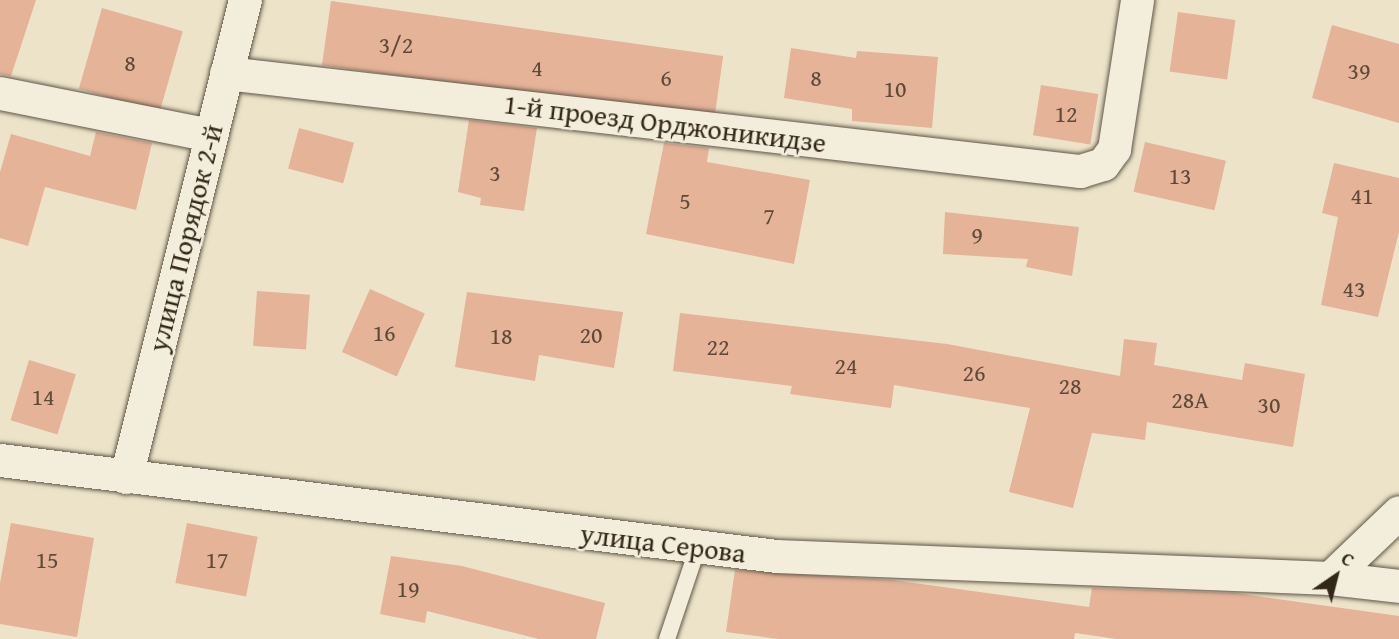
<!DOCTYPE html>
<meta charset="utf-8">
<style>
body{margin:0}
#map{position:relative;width:1399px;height:639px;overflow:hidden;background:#ece3c9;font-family:"Gentium Book Plus",serif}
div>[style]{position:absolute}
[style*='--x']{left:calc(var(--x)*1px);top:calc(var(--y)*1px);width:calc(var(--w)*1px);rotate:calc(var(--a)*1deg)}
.building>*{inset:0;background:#e4b398;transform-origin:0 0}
.roads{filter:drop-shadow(0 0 2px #615646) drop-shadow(0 0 2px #615646)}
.lane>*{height:16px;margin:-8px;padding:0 8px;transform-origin:8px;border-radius:8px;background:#f3eddc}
.street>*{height:33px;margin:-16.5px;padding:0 16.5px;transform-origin:16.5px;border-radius:16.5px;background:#f3eddc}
span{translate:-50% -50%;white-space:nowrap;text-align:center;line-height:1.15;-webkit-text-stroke:5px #f3eddc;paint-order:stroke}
.number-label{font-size:24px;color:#5f4a3a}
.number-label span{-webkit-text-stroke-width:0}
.street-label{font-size:28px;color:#33271a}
.north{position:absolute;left:1301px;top:541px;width:70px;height:70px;-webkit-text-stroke:5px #f3eddc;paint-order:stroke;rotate:35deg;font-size:19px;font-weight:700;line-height:28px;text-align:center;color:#33271a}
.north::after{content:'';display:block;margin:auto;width:24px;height:32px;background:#33271a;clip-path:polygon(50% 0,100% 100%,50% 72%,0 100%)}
</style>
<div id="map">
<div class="building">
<i style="clip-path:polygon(0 0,36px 0,11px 76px,0 74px)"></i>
<i style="left:331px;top:1px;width:396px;height:65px;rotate:8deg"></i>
<i style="left:102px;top:8px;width:84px;height:84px;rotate:16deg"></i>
<i style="left:1178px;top:12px;width:58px;height:60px;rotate:8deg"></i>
<i style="clip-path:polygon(1332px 25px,1399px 44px,1399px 123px,1312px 98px)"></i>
<i style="clip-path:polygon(791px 48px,856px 58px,857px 51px,938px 57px,932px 128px,852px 121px,852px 109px,784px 98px)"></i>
<i style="left:1041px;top:85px;width:58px;height:51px;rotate:9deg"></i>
<i style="clip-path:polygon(469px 120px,537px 128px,524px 211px,480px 205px,481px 198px,458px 192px)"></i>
<i style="left:299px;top:128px;width:57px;height:42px;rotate:15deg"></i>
<i style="clip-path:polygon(96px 132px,152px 143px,136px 210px,45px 187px,28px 246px,0 238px,0 172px,11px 134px,90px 156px)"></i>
<i style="left:1145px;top:142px;width:83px;height:51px;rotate:13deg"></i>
<i style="clip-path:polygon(664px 143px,709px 148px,707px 162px,810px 180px,794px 264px,646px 234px)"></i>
<i style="clip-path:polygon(1334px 163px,1399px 178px,1399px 232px,1378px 317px,1321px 305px,1338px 217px,1322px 213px)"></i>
<i style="clip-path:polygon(945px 212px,1079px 227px,1072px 276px,1026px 267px,1028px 259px,943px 254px)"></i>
<i style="left:370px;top:289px;width:60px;height:69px;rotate:24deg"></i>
<i style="left:257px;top:291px;width:53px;height:55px;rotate:4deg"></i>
<i style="clip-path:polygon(467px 292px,623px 312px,614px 368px,539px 355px,535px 381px,455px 367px)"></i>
<i style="clip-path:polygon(680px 313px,947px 344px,1120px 376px,1124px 339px,1157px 343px,1154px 365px,1242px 380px,1245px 363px,1305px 374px,1293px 447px,1147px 422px,1145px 440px,1092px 433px,1073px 508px,1009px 492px,1030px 408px,894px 385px,891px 408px,790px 394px,792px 386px,673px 371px)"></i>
<i style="left:29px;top:360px;width:49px;height:63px;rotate:17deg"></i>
<i style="clip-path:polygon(11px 523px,94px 538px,77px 637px,0 624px,0 583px)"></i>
<i style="left:187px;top:523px;width:72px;height:61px;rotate:11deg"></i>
<i style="clip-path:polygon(391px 556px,462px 566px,605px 603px,596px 639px,539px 639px,427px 611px,425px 623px,380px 614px)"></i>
<i style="clip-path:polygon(735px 570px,892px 580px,1089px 607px,1092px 588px,1235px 593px,1399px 616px,1399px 639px,1117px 639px,1075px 633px,1074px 639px,778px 639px,726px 632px)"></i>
</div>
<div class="roads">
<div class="lane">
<i style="--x:667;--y:639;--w:97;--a:-71.4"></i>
</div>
<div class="street">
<i style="--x:226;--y:73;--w:860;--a:6.55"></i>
<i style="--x:1080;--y:171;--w:24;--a:-17"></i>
<i style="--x:1103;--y:164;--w:19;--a:-54"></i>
<i style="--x:1114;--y:149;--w:151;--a:-81.2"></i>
<i style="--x:0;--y:93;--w:214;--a:11.3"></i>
<i style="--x:0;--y:460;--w:782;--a:7.05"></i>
<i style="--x:776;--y:556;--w:554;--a:2.27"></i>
<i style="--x:1330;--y:578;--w:69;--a:6.6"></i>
<i style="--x:126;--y:477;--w:492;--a:-76"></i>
<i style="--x:1330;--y:578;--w:95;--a:-43.7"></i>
</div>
</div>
<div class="number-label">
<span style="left:396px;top:45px">3/2</span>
<span style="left:130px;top:63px">8</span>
<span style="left:537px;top:68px">4</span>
<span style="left:1359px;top:71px">39</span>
<span style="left:666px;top:78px">6</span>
<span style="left:816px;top:78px">8</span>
<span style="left:895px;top:89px">10</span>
<span style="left:1066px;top:114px">12</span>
<span style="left:495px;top:173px">3</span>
<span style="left:1180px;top:176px">13</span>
<span style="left:1362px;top:196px">41</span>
<span style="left:685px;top:201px">5</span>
<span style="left:769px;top:216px">7</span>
<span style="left:977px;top:235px">9</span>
<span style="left:1354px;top:289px">43</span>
<span style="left:384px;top:333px">16</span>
<span style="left:591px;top:335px">20</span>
<span style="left:501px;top:336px">18</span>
<span style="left:718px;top:347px">22</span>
<span style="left:846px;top:366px">24</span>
<span style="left:974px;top:373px">26</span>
<span style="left:1070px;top:386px">28</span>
<span style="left:43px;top:397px">14</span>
<span style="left:1190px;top:400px">28А</span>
<span style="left:1269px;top:405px">30</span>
<span style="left:47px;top:560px">15</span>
<span style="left:217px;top:560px">17</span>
<span style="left:408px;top:589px">19</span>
</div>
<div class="street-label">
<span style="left:665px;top:123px;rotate:7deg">1-й проезд Орджоникидзе</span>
<span style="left:185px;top:238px;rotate:-76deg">улица Порядок 2-й</span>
<span style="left:663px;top:543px;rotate:7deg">улица Серова</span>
</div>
<div class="north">С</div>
</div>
